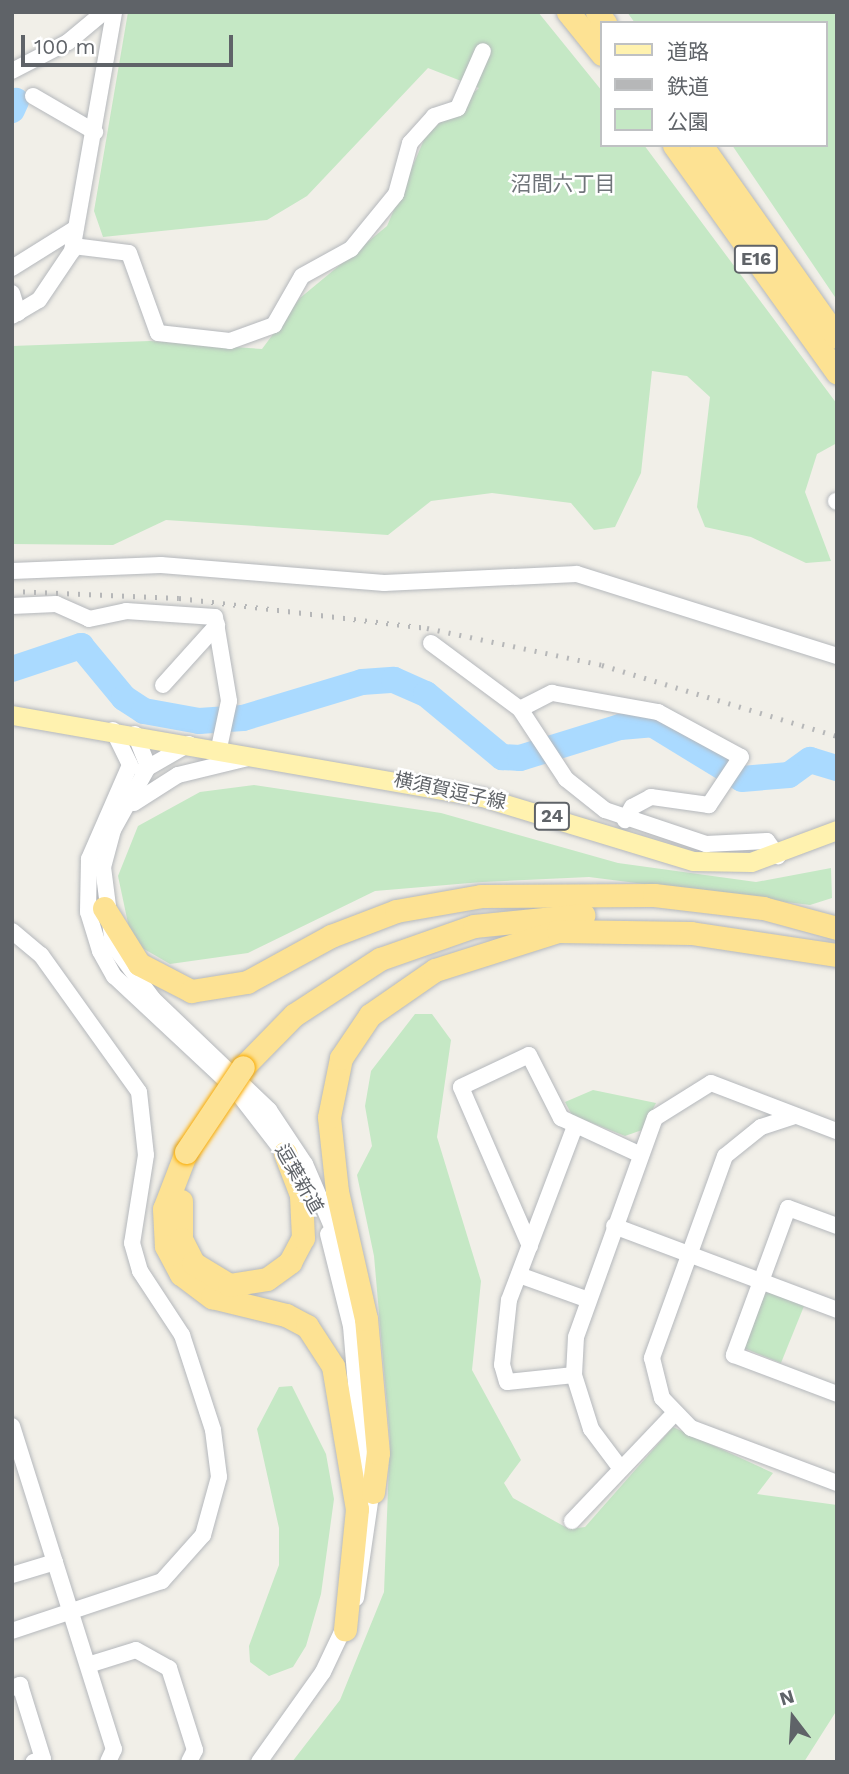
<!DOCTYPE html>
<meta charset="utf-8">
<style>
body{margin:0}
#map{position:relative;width:849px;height:1774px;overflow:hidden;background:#f1efe8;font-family:"Work Sans","Noto Sans JP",sans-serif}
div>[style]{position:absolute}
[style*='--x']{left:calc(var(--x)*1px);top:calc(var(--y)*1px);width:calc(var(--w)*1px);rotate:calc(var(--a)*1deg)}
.green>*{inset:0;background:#c5e8c5;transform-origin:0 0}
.river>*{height:26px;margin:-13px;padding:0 13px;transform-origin:13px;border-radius:13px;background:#aadaff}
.roads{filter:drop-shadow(0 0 2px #b5b8bc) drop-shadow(0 0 2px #b5b8bc)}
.minor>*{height:16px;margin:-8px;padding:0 8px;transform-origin:8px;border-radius:8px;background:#fff}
.major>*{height:19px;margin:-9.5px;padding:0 9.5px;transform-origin:9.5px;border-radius:9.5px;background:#fff2af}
.highway>*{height:23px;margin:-11.5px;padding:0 11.5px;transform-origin:11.5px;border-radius:11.5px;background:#fde293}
.rail>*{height:4.5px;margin-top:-2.25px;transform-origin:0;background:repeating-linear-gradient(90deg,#b6b7b8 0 2px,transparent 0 11px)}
.bridges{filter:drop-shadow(0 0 2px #f9ab00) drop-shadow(0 0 2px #f9ab00)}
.highway-bridge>*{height:23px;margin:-11.5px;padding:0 11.5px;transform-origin:11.5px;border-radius:11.5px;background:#fde293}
span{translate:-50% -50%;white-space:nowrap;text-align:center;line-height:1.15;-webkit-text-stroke:5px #fff;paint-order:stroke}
.shield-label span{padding:2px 5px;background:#fff;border:2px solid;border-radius:5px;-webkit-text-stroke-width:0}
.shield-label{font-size:18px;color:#5f6368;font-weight:700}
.street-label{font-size:19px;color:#5f6368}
.neighbourhood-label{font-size:21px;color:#70757a}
.frame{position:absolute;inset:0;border:14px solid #5f6368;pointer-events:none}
.legend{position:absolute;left:600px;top:21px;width:228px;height:126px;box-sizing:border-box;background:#fff;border:2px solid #bfc1c3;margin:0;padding:9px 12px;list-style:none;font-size:21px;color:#5f6368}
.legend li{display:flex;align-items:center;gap:14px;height:35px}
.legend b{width:35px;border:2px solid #bfc1c3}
.north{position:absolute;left:758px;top:1683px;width:70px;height:70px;-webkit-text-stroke:5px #fff;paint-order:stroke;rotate:343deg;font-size:19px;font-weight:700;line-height:28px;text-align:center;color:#5f6368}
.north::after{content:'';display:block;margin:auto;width:24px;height:32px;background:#5f6368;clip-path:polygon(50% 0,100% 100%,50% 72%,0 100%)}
.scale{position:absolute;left:21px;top:35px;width:212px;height:32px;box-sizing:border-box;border:4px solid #5f6368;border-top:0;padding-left:9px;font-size:21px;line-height:24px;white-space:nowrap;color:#5f6368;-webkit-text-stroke:5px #fff;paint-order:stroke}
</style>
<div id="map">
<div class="green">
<i style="clip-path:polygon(128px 12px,538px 12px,602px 91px,602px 145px,644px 145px,837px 404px,837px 443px,817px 454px,805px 492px,831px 561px,806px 563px,751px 537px,705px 527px,697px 507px,710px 397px,687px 376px,652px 371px,641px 473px,615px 527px,594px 530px,571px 503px,492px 493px,431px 501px,388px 535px,166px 520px,113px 545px,12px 544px,12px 346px,150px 341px,262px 349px,300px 298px,387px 226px,426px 135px,479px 88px,428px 68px,307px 196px,267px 220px,103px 237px,94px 211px)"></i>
<i style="clip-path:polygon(627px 12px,837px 12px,837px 300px,732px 145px,826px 145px,826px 23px,635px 23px)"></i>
<i style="clip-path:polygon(254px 785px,441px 813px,618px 863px,756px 882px,831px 868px,832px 898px,810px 905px,589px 877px,482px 882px,375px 891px,248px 953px,170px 964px,132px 942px,118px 876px,138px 826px,200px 792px)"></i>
<i style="clip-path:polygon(415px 1014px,432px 1014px,451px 1040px,437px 1137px,481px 1281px,472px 1370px,521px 1460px,504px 1483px,513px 1498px,569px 1529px,585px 1527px,673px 1427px,773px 1473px,757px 1494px,837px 1505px,837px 1710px,804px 1762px,292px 1762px,340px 1700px,384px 1592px,390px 1439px,374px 1256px,357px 1175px,372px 1146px,365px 1106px,371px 1071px)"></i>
<i style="clip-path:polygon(593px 1090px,656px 1103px,642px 1130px,625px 1136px,572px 1115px,565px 1102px)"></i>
<i style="left:766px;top:1288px;width:42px;height:64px;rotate:22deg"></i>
<i style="clip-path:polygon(292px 1386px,326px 1454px,334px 1499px,321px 1594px,306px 1646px,293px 1667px,269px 1676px,250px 1662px,249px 1646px,279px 1565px,279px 1528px,257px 1429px,279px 1387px)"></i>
</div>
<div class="river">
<i style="--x:12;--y:110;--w:10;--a:-66"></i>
<i style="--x:12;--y:669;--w:73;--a:-18.4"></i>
<i style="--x:81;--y:646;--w:67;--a:50.4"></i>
<i style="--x:124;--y:698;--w:24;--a:33"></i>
<i style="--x:144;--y:711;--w:56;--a:10.3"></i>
<i style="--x:199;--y:721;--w:44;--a:-3.9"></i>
<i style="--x:243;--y:718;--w:124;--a:-16.8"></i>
<i style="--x:362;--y:682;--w:32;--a:-4"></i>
<i style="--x:394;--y:680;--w:35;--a:24"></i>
<i style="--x:426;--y:694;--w:99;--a:39.7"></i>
<i style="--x:502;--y:757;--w:18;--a:3"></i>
<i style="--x:520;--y:758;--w:105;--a:-17.2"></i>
<i style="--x:620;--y:727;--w:32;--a:-5"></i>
<i style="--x:652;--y:724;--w:105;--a:31.4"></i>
<i style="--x:742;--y:779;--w:47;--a:-4.9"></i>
<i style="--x:789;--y:775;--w:26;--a:-36"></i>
<i style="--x:810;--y:760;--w:28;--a:17"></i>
</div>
<div class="roads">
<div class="minor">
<i style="--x:12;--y:71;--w:63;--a:-27.4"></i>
<i style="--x:68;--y:42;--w:47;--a:-39.8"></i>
<i style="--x:33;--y:96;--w:72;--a:30.1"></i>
<i style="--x:73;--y:246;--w:56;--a:7.1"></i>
<i style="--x:129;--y:253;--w:85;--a:70.1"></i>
<i style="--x:158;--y:333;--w:72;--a:6.3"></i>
<i style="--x:230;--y:341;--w:47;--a:-20"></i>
<i style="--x:274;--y:325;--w:56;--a:-60.3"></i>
<i style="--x:302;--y:276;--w:56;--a:-28.9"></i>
<i style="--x:351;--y:249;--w:71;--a:-50.7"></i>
<i style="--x:396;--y:194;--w:53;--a:-74.6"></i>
<i style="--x:410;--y:143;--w:36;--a:-48"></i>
<i style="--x:434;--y:116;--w:25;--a:-18"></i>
<i style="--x:458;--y:108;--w:62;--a:-66.3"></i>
<i style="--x:12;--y:268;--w:75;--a:-32"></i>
<i style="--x:12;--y:293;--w:21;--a:73"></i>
<i style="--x:12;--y:316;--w:31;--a:-31"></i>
<i style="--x:39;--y:300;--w:59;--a:-56"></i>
<i style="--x:72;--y:251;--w:243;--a:-80"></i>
<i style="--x:836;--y:501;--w:1;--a:45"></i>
<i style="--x:12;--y:571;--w:149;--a:-2.3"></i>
<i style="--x:161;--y:565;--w:224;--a:4.6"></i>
<i style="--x:384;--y:583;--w:193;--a:-2.7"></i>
<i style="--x:577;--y:574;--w:273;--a:17.5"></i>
<i style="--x:12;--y:606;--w:44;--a:-2.6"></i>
<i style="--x:56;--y:604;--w:36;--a:24"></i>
<i style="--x:89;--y:619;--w:38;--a:-12"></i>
<i style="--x:126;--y:611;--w:89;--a:3.9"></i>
<i style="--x:215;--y:617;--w:85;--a:80.5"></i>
<i style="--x:229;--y:701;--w:48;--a:102"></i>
<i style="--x:431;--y:643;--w:111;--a:36.6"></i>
<i style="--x:520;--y:709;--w:84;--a:56.7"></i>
<i style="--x:566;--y:779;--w:50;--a:38.5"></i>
<i style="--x:605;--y:810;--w:107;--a:18.6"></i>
<i style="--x:706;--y:844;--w:61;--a:-2.8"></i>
<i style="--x:767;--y:841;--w:19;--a:54"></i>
<i style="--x:163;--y:685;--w:81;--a:-48"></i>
<i style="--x:520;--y:709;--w:36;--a:-27"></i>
<i style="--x:552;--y:693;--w:108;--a:10.2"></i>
<i style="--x:658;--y:712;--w:94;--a:28.5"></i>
<i style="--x:741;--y:757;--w:58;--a:123.7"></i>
<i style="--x:709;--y:805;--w:59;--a:-172.1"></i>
<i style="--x:651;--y:797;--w:21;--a:152"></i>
<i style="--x:632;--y:807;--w:15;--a:118"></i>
<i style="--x:113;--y:730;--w:39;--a:64"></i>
<i style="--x:130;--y:765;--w:103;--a:113.6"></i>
<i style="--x:89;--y:859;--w:53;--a:91.1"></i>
<i style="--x:88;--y:912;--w:41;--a:72.9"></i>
<i style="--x:100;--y:951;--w:29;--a:61"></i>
<i style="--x:114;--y:976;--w:164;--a:43"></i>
<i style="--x:234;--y:1088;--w:93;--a:52.4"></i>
<i style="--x:135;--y:734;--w:35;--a:68"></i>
<i style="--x:148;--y:767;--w:72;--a:119.1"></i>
<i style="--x:113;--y:830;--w:38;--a:105"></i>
<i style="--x:103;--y:867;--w:79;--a:82.7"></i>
<i style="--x:113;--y:945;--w:67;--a:53.5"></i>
<i style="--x:153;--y:999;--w:161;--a:43.7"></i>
<i style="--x:269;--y:1110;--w:65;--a:56.3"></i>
<i style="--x:305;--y:1164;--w:86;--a:66.7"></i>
<i style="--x:142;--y:771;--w:54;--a:-29.9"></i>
<i style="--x:134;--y:803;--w:52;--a:-32.5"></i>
<i style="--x:178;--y:775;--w:72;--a:-13.7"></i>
<i style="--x:12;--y:931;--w:38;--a:40"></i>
<i style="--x:41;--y:955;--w:168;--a:54.4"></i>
<i style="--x:139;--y:1092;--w:63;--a:83.7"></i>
<i style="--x:146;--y:1155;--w:89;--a:99"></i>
<i style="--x:132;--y:1243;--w:29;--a:74"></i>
<i style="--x:140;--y:1271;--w:77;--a:56.7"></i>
<i style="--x:182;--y:1335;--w:100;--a:71.9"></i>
<i style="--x:213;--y:1430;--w:47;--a:82.7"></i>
<i style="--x:219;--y:1477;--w:60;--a:105.4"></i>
<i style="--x:203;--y:1535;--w:62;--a:131.7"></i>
<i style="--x:162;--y:1581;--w:158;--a:161.6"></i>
<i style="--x:795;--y:1116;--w:36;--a:162"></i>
<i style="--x:761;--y:1127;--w:46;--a:141.1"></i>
<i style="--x:725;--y:1156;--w:215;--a:109.9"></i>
<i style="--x:652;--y:1358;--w:41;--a:76"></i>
<i style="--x:662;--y:1398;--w:42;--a:46"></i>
<i style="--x:691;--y:1428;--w:156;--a:20.6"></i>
<i style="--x:614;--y:1226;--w:238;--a:20.6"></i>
<i style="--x:837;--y:1226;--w:52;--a:-159.8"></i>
<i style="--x:788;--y:1208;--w:157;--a:110.2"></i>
<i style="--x:734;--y:1355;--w:110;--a:20.7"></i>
<i style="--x:328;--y:1234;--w:95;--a:76"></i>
<i style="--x:351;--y:1326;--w:167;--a:85.2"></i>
<i style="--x:530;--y:1246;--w:173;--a:-113.5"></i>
<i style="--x:461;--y:1087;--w:75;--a:-25.2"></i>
<i style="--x:529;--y:1055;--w:71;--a:63.1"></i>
<i style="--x:561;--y:1118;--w:88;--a:24.8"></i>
<i style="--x:519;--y:1275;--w:71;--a:19.7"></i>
<i style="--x:574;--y:1375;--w:67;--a:174"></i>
<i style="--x:507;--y:1382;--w:18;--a:-106"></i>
<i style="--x:502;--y:1365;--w:65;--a:-83.9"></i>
<i style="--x:509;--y:1300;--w:183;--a:-69.2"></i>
<i style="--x:12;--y:1426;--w:339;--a:72.5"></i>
<i style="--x:114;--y:1749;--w:14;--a:115"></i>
<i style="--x:621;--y:1469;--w:50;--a:-126.9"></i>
<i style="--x:591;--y:1429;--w:57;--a:-107.5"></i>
<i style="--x:574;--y:1375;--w:38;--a:-87"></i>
<i style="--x:576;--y:1337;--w:233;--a:-70.2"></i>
<i style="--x:655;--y:1118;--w:66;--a:-32"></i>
<i style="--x:711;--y:1083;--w:135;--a:20.9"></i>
<i style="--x:572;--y:1521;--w:148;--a:-46.4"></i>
<i style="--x:12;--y:1575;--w:45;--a:-16.8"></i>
<i style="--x:356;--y:1598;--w:117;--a:-81.7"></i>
<i style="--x:88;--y:1665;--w:50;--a:-17.4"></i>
<i style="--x:136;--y:1650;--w:38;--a:29"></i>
<i style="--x:169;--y:1668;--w:86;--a:72.4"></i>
<i style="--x:195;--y:1750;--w:13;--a:117"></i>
<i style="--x:12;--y:1688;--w:9;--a:-21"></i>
<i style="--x:20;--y:1685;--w:77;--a:72.7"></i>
<i style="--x:43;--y:1759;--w:10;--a:163"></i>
<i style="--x:259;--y:1762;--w:110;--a:-54.6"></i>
<i style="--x:323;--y:1672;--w:59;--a:-64.7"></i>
</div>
<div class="major">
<i style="--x:12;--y:715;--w:477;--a:9.9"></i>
<i style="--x:482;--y:797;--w:220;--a:16.9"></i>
<i style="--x:693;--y:861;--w:58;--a:1"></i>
<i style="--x:751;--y:862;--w:92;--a:-20.4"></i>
</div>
<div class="highway">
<i style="--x:568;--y:12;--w:54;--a:51"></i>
<i style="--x:597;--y:12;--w:14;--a:54"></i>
<i style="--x:674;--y:145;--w:280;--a:54.4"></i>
<i style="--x:701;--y:145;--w:235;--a:54.7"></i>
<i style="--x:104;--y:908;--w:66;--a:58"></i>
<i style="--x:139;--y:964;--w:59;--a:27.4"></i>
<i style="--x:191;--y:991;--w:57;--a:-9.1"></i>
<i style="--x:247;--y:982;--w:96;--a:-28.7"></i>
<i style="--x:331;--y:936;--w:70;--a:-21"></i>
<i style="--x:396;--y:911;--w:86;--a:-10"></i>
<i style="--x:481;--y:896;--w:173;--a:-0.3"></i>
<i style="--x:654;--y:895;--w:110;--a:6.8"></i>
<i style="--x:763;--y:908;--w:77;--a:15.1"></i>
<i style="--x:243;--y:1067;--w:73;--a:-45.6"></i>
<i style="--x:294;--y:1015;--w:103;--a:-33.1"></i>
<i style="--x:380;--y:959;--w:100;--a:-19.3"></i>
<i style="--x:474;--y:926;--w:110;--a:-5.8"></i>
<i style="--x:186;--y:1152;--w:61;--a:111.1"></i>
<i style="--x:164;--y:1209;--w:37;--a:87"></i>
<i style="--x:166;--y:1246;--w:32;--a:62"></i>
<i style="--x:181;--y:1274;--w:39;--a:37"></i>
<i style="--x:212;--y:1297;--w:76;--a:13.7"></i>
<i style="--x:286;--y:1315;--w:24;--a:28"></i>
<i style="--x:307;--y:1326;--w:48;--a:57"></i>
<i style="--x:333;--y:1366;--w:145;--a:80.5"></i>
<i style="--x:357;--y:1509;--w:121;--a:95.7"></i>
<i style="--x:181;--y:1201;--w:38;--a:90"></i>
<i style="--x:181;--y:1239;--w:27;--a:63"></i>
<i style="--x:193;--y:1263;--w:42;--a:31.4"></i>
<i style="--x:229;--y:1285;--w:38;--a:-9"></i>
<i style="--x:267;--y:1279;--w:29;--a:-36"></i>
<i style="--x:290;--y:1262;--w:27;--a:-62"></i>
<i style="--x:303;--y:1238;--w:43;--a:-92.7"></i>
<i style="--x:301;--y:1195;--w:45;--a:-110.9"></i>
<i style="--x:373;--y:1492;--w:39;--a:-83"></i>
<i style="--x:378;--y:1453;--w:135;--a:-95.1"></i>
<i style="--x:366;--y:1319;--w:131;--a:-102.8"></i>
<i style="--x:337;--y:1191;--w:74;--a:-96.2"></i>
<i style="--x:329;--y:1117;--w:60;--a:-78.5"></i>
<i style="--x:341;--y:1058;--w:52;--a:-56"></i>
<i style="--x:370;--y:1015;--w:79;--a:-34.7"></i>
<i style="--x:435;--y:970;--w:129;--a:-17.6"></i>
<i style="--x:558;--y:931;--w:133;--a:0.9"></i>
<i style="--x:691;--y:933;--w:148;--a:8.6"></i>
</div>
</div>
<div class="rail">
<i style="--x:12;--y:591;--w:167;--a:2.4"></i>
<i style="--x:179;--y:598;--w:250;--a:6.9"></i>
<i style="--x:427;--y:628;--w:179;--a:11.9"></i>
<i style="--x:602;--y:665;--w:245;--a:16.8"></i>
</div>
<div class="bridges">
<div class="highway-bridge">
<i style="--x:186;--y:1152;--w:102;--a:-56.2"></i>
</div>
</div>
<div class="shield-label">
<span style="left:756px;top:259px">E16</span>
<span style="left:552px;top:816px">24</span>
</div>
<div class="street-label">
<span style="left:450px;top:791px;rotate:12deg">横須賀逗子線</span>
<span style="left:299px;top:1179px;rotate:60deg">逗葉新道</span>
</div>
<div class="neighbourhood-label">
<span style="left:563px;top:184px">沼間六丁目</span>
</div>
<div class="frame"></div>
<ul class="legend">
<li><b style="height:9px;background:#fff2af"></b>道路</li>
<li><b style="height:9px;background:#b6b7b8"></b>鉄道</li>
<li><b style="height:19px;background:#c5e8c5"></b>公園</li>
</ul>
<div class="north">N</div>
<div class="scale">100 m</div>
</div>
